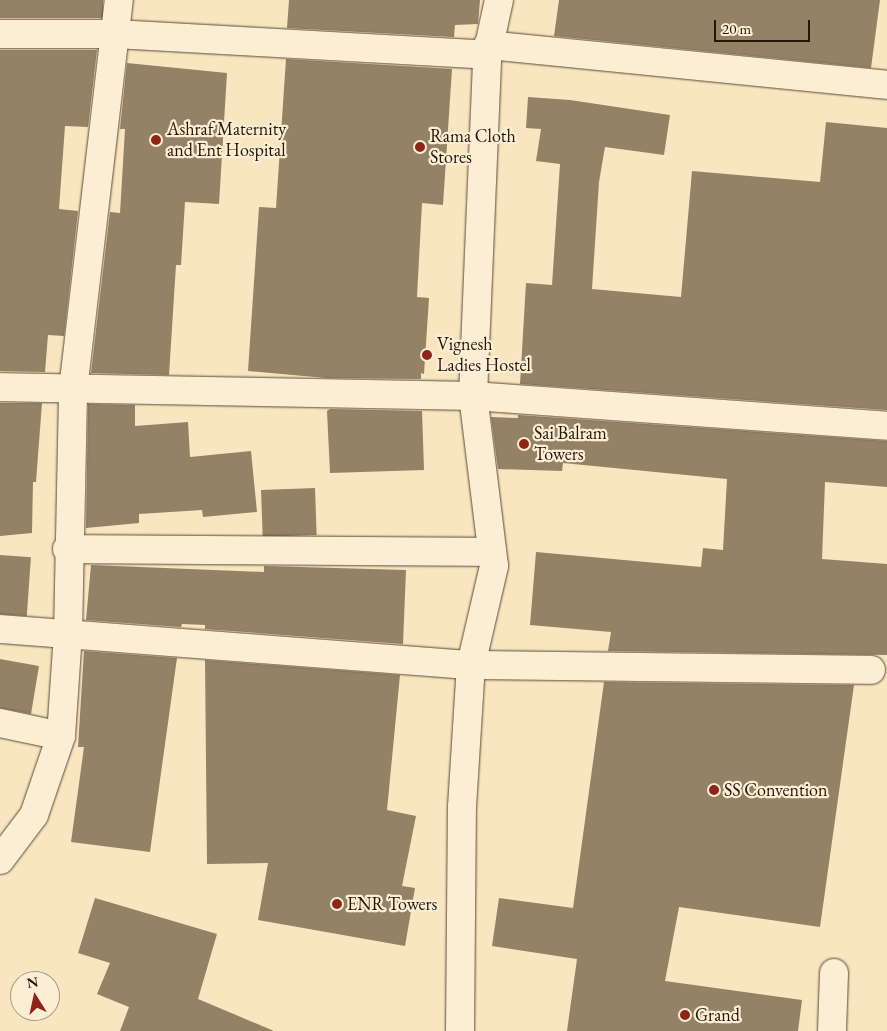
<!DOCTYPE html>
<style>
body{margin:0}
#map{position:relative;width:887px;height:1031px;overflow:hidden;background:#f9e5bf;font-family:"EB Garamond",serif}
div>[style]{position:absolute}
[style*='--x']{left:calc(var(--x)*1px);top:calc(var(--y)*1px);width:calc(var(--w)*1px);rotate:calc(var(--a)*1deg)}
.building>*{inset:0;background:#938266;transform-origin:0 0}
.roads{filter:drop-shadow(0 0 1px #5a4a34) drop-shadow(0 0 1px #5a4a34)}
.minor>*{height:28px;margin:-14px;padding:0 14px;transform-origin:14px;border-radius:14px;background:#fbeed5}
.dots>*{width:14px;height:14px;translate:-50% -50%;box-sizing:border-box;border:2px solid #fbeed5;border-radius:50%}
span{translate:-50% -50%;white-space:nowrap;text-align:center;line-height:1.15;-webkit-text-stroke:4.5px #fbeed5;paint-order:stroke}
.poi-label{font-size:18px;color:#251606}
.left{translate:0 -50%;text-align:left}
.north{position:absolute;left:10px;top:971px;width:50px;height:50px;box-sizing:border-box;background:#fbeed5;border:1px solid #a59882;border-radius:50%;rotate:350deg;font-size:14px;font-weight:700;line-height:20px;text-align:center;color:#251606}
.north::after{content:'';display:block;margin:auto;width:18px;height:22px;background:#8f2418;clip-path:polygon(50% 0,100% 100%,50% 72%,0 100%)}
.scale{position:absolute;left:714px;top:20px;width:96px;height:22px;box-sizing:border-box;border:2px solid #251606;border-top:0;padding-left:6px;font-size:15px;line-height:18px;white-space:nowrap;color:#251606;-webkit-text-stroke:4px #fbeed5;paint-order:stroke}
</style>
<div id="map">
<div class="building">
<i style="left:0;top:0;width:103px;height:18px"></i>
<i style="clip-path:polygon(289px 0,480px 0,478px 24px,455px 25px,454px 37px,287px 28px)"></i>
<i style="clip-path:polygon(559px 0,880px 0,871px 68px,554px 36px)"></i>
<i style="clip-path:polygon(0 50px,97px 50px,88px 127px,65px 126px,59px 209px,78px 211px,64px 336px,48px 335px,45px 372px,0 371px)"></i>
<i style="clip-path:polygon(286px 59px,452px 69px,443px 205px,422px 203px,417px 297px,429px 298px,424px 374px,421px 373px,421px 379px,326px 378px,248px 371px,259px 207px,276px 208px)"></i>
<i style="clip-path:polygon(127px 63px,227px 73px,219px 204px,185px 202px,181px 265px,176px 265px,169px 375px,91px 373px,110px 212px,120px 213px,125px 129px,120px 129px)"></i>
<i style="clip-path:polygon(528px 97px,570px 100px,670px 115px,664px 155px,605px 147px,599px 182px,592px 289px,681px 297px,692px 171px,820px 182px,826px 122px,887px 128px,887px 410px,520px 384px,526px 283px,552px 285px,560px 164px,536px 161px,541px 129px,526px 128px)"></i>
<i style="clip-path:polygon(0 403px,42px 403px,36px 482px,33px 482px,32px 533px,0 536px)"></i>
<i style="clip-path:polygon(88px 404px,135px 405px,135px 426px,188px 422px,190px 457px,251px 451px,257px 512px,203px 517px,202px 510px,139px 514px,139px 523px,86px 528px)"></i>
<i style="clip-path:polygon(330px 409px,422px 411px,424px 470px,330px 473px,327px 411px)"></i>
<i style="clip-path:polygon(518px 415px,887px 441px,887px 487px,825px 482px,822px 559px,887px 564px,887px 655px,608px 651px,611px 632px,530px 625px,536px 552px,701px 567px,703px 548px,723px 550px,727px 479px,563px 463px,562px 471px,498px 469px,491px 417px,518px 418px)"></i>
<i style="left:315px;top:488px;width:47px;height:54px;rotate:88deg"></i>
<i style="left:0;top:555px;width:31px;height:59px;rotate:4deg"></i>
<i style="clip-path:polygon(91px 565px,264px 572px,264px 566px,406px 570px,403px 644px,205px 629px,205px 625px,182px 624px,181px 627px,86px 620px)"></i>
<i style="clip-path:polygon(84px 651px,177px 658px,150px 852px,71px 842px,84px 747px,78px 747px)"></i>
<i style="clip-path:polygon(0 659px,39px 666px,31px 714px,0 708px)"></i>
<i style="clip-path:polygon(205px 660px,400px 675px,387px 810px,416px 816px,402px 886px,415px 888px,405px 946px,258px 920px,268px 863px,207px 864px)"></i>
<i style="clip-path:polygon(604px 682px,854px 685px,820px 927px,679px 907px,665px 981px,802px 1000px,798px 1031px,567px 1031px,577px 959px,492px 946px,499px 898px,573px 908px)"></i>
<i style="clip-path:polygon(95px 898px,217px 934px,198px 999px,274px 1031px,120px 1031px,129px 1007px,97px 994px,110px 963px,78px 953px)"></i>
</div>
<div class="roads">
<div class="minor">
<i style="--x:0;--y:34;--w:115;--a:0"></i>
<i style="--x:115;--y:34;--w:373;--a:3.2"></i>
<i style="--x:488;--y:45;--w:401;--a:5.7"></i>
<i style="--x:0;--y:387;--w:473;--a:1.1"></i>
<i style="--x:473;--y:396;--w:415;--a:4.1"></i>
<i style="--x:67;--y:549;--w:425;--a:0.4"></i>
<i style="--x:0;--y:629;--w:472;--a:4.4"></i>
<i style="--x:471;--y:665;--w:400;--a:0.7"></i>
<i style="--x:0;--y:723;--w:62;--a:12"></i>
<i style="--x:0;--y:860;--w:56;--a:-52.9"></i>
<i style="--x:34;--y:815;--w:83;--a:-71.1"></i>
<i style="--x:61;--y:736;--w:102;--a:-86.1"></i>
<i style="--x:68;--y:634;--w:244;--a:-88.8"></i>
<i style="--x:73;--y:390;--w:393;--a:-83.3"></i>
<i style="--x:460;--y:1031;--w:224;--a:-89.5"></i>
<i style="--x:462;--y:807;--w:142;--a:-86.4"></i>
<i style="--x:471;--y:665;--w:102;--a:-76.9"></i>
<i style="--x:494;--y:566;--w:171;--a:-97"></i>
<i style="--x:473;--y:396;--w:341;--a:-87.6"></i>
<i style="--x:487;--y:55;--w:56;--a:-77.7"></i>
<i style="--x:832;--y:1031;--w:58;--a:-88"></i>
</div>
</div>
<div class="dots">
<i style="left:156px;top:140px;background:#8f2418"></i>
<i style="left:420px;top:147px;background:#8f2418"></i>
<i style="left:427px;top:355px;background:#8f2418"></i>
<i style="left:524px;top:444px;background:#8f2418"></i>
<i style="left:714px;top:790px;background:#8f2418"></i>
<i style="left:337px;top:904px;background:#8f2418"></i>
<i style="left:685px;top:1015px;background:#8f2418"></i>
</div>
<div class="poi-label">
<span class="left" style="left:167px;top:140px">Ashraf Maternity<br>and Ent Hospital</span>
<span class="left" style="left:430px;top:147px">Rama Cloth<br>Stores</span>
<span class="left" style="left:437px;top:355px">Vignesh<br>Ladies Hostel</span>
<span class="left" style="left:534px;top:444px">Sai Balram<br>Towers</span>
<span class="left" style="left:724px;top:790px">SS Convention</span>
<span class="left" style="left:347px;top:904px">ENR Towers</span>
<span class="left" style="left:695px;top:1015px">Grand</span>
</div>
<div class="north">N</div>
<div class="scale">20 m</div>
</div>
